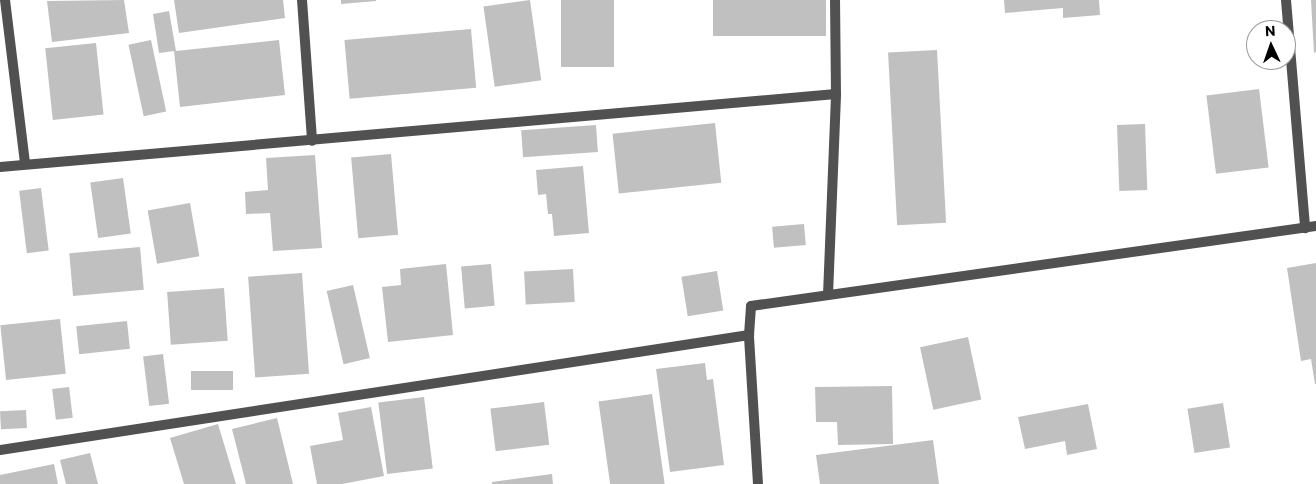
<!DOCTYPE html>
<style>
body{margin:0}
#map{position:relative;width:1316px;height:484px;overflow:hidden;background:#fff;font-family:Commissioner,sans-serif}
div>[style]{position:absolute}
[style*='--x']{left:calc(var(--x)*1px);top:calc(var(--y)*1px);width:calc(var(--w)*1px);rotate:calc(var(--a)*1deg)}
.building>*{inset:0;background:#c0c0c0;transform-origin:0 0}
.minor>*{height:10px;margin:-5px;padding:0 5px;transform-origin:5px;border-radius:5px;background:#515151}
span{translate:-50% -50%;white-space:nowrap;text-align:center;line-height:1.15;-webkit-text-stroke:4.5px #fff;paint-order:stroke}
.north{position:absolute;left:1246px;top:20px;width:50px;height:50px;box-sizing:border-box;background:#fff;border:1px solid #999;border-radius:50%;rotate:357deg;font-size:14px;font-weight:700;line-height:20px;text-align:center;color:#000}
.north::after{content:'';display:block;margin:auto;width:18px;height:22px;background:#000;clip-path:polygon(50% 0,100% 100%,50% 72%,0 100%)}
</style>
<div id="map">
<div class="building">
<i style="clip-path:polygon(124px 0,129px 33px,52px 42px,47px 1px)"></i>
<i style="clip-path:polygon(174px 0,283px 0,285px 18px,179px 33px)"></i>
<i style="clip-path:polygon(341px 0,376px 0,376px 1px,341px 4px)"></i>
<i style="left:530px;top:0;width:81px;height:47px;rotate:82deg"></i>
<i style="left:561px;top:0;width:53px;height:67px"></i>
<i style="left:713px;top:0;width:113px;height:36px"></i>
<i style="clip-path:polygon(1004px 0,1099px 0,1100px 15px,1063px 18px,1063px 8px,1005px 13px)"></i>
<i style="clip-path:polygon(1311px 0,1316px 0,1316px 52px,1314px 53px)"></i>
<i style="clip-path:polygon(169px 11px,176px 51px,279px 40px,285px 95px,180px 107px,174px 51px,159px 53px,153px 14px)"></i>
<i style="left:471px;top:29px;width:59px;height:127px;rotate:85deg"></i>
<i style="left:151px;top:40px;width:73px;height:23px;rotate:78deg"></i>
<i style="left:96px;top:43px;width:72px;height:51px;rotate:84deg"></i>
<i style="left:937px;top:50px;width:173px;height:49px;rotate:87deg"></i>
<i style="left:1259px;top:89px;width:79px;height:53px;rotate:83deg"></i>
<i style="left:715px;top:123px;width:60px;height:103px;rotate:84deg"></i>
<i style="left:1145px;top:124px;width:66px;height:28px;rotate:88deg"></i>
<i style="left:596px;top:125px;width:27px;height:75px;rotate:86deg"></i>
<i style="left:391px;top:154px;width:81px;height:40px;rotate:85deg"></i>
<i style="clip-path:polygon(315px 155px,322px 248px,273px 251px,270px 213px,246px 214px,245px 192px,268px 190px,266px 158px)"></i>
<i style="clip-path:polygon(583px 166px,589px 233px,554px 236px,552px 214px,548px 214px,546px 194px,538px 195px,536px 170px)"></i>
<i style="left:123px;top:178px;width:56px;height:33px;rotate:82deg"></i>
<i style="left:41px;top:188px;width:63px;height:22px;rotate:83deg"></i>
<i style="left:190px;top:203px;width:54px;height:43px;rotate:80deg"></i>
<i style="left:804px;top:224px;width:21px;height:32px;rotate:85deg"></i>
<i style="left:140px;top:247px;width:43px;height:71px;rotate:85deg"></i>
<i style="clip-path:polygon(1316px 263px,1316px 384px,1315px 384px,1311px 359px,1301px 361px,1287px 268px)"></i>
<i style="clip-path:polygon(446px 264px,453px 335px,388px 342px,382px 287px,401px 285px,400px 269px)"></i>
<i style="left:491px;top:264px;width:42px;height:30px;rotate:85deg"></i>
<i style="left:573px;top:269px;width:33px;height:49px;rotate:87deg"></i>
<i style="left:717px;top:271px;width:40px;height:36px;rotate:81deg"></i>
<i style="left:302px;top:273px;width:101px;height:54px;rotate:86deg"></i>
<i style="left:353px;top:285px;width:75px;height:27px;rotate:77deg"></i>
<i style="left:224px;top:288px;width:53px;height:57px;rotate:86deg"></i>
<i style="left:60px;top:319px;width:55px;height:60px;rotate:84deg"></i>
<i style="left:127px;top:321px;width:28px;height:51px;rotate:84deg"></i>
<i style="left:968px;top:337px;width:64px;height:49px;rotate:78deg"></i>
<i style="left:163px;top:354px;width:50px;height:20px;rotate:83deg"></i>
<i style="clip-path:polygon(705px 363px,707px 380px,713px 379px,724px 465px,670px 472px,656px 369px)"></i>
<i style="left:233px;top:371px;width:19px;height:42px;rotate:90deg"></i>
<i style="clip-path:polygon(892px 386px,893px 444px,838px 445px,837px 422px,816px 422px,815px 387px)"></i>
<i style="left:69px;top:387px;width:31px;height:17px;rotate:83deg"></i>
<i style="left:652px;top:394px;width:91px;height:54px;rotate:82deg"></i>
<i style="left:424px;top:397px;width:72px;height:46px;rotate:83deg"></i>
<i style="left:544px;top:402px;width:43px;height:54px;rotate:83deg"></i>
<i style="left:1223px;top:403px;width:45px;height:36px;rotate:81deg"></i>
<i style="clip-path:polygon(1088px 404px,1097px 449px,1067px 455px,1065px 441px,1025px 449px,1018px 417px)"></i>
<i style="clip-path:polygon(371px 407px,384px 476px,342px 484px,317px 484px,310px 446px,343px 440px,338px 413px)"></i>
<i style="left:26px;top:410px;width:18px;height:26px;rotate:87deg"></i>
<i style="clip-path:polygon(277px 418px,293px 484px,246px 484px,232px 429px)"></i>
<i style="clip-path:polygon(218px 424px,236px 484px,184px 484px,170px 438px)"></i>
<i style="clip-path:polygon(933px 440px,939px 484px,820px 484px,816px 455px)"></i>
<i style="clip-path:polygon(90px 453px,98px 484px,66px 484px,60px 460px)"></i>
<i style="clip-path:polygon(54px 464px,58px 484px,0 484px,0 475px)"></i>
<i style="clip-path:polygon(552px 474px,553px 484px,492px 484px,492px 482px)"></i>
</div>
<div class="minor">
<i style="--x:5;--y:0;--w:165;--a:83"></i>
<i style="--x:302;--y:0;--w:141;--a:85.9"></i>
<i style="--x:1286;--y:0;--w:229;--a:85.2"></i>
<i style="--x:0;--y:167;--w:839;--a:-4.99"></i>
<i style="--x:828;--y:295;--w:201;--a:-87.7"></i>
<i style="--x:836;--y:94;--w:94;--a:-90.6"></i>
<i style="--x:0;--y:450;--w:758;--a:-8.73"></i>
<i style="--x:758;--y:484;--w:149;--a:-93.5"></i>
<i style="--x:749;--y:335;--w:29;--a:-86"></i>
<i style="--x:751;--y:306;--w:571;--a:-8.06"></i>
</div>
<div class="north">N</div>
</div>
